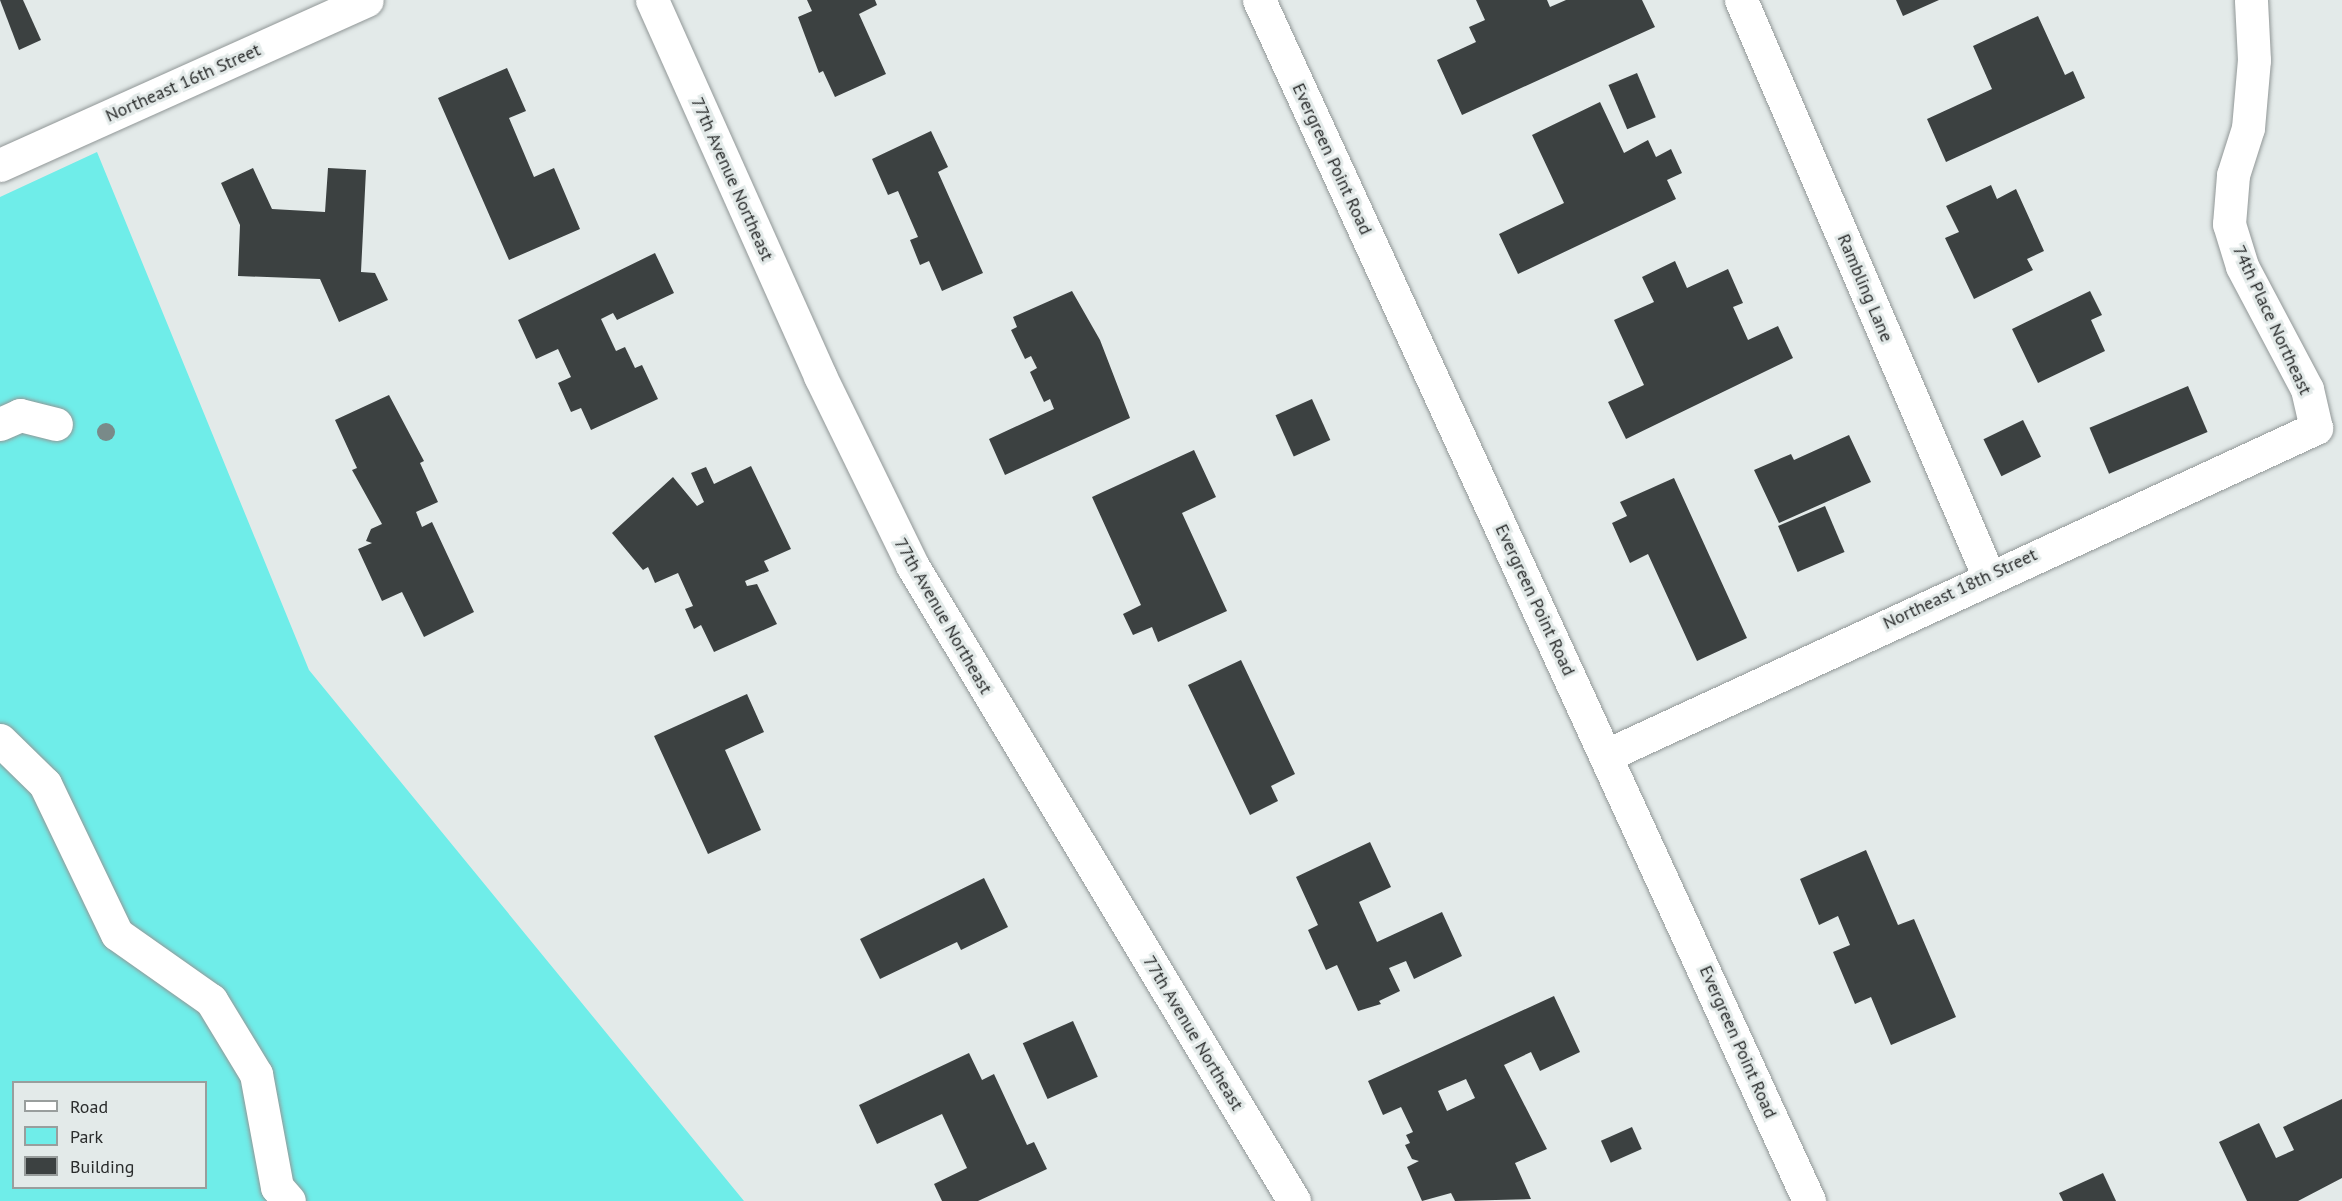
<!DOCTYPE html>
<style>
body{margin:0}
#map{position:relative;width:2342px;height:1201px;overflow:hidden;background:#e3eae9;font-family:"PT Sans",sans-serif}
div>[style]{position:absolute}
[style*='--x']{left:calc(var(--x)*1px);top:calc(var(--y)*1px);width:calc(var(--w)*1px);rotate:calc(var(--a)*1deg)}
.green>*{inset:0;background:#6fede9}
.building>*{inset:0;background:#3c4141;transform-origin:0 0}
.roads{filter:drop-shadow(0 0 2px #919797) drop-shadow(0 0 2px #919797)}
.minor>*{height:33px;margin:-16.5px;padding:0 16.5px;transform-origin:16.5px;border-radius:16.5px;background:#fff}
.trees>*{width:18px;height:18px;margin:-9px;border-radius:50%;background:#798a89}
span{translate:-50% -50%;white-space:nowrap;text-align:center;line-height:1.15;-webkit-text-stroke:6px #e3eae9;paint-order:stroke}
.street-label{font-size:18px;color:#2a2c2c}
.legend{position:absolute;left:12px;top:1081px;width:195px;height:108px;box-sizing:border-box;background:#e3eae9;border:2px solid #999e9d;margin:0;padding:8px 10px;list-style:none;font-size:18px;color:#2a2c2c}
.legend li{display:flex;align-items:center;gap:12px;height:30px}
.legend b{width:30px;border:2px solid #999e9d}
</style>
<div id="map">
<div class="green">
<i style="clip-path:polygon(evenodd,97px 152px,309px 670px,744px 1201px,0 1201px,0 197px,97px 152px,14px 1082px,206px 1082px,206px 1188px,14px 1188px,14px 1082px)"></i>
</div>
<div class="building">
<i style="clip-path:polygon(0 0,23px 0,41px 40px,19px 50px)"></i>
<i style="clip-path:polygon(807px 0,875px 0,877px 5px,859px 14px,886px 74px,835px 97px,823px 71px,819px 73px,798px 17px,812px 11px)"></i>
<i style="clip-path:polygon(1476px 0,1547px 0,1550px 7px,1566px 0,1642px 0,1655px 27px,1462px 115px,1437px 60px,1476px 42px,1469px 27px,1485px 20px)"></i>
<i style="clip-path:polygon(1896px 0,1939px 0,1903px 16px)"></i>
<i style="clip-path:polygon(2038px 16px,2065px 75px,2073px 71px,2085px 98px,1946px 162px,1927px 119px,1992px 89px,1973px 46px)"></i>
<i style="clip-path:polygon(507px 68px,526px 111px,509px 118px,534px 177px,554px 168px,580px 229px,509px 260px,438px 98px)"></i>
<i style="left:1637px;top:73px;width:48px;height:31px;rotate:67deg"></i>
<i style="clip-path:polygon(1600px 102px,1624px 153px,1648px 140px,1656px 157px,1671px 149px,1682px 173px,1667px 180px,1676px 199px,1518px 274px,1499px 234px,1564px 203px,1532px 135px)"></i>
<i style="clip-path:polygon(931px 131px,948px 167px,938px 172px,983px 273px,942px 291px,929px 261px,920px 265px,910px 240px,918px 237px,898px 191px,888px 195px,872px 159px)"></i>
<i style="clip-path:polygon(253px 168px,272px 209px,325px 212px,328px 168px,366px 170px,361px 272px,375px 273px,388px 300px,339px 322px,320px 279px,238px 276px,240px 225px,221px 183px)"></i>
<i style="clip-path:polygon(1991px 185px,1997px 199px,2016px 189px,2044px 251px,2027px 259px,2033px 270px,1974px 299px,1945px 238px,1959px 232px,1946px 206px)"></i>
<i style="clip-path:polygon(655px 253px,674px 293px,617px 320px,613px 313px,601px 319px,616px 351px,625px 347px,635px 368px,642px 365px,658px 399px,591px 430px,581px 408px,571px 412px,558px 383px,571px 377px,558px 349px,536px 359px,518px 320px)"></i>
<i style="clip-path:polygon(1675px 261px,1687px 288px,1728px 269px,1743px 303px,1733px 307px,1748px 340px,1778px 326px,1793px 358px,1626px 439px,1608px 402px,1644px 385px,1614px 320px,1654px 302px,1642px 277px)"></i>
<i style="clip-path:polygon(1072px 291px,1100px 340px,1130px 418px,1005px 475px,989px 439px,1054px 409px,1050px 399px,1044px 402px,1030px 372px,1037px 368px,1031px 356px,1025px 359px,1011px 330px,1017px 327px,1013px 317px)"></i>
<i style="clip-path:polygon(2090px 291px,2102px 315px,2091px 320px,2105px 351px,2038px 383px,2012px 329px)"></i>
<i style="left:2188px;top:386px;width:50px;height:107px;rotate:67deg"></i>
<i style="clip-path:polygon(389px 395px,424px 461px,420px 463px,438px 502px,416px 512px,422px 527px,432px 522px,474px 612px,424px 637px,402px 592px,382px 601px,358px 549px,372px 543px,366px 541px,371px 529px,382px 524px,352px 470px,357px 468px,335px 420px)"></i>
<i style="left:1312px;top:399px;width:45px;height:40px;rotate:66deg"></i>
<i style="left:2023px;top:420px;width:41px;height:44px;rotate:64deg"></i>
<i style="clip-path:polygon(1849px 435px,1871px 482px,1779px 523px,1754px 470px,1791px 454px,1794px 460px)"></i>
<i style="clip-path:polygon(1194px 450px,1216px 497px,1182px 513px,1227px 611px,1158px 642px,1152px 627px,1133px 635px,1123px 614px,1141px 605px,1092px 497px)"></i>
<i style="clip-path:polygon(751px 466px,791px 549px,764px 561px,769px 571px,745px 581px,747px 586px,757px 584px,777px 624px,714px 652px,701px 625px,694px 629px,685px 609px,693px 606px,678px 573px,655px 583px,648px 567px,643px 570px,612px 533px,673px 477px,697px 506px,704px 502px,691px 473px,706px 467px,714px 484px)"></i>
<i style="clip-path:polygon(1674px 478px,1747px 638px,1697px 661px,1648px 554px,1630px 563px,1612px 523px,1627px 516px,1620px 502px)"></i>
<i style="left:1825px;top:506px;width:50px;height:51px;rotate:67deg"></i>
<i style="clip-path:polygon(1241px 660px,1295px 774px,1271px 786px,1278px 801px,1250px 815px,1188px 685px)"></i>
<i style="clip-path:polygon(747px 694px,764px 732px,725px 750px,761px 830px,708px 854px,654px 736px)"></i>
<i style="clip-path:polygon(1370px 842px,1391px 887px,1359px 902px,1377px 942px,1442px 912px,1462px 956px,1414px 979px,1406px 961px,1389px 968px,1400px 991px,1379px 1001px,1381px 1004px,1358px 1011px,1337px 965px,1326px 970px,1308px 930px,1318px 925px,1296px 877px)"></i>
<i style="clip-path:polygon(1866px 850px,1898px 925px,1914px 919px,1956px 1017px,1891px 1045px,1871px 997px,1855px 1004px,1833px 952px,1850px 945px,1838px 916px,1819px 925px,1800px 879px)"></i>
<i style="clip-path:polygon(984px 878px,1008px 927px,961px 950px,957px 942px,880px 979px,860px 939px)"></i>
<i style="clip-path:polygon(evenodd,1554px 996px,1580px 1052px,1540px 1071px,1531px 1052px,1504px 1065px,1547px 1149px,1515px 1163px,1531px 1199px,1455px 1201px,1451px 1193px,1422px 1201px,1407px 1167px,1419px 1161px,1412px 1159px,1405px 1145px,1410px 1143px,1406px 1135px,1413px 1132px,1401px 1107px,1383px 1115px,1368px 1081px,1554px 996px,1466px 1079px,1475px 1098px,1447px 1111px,1438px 1091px,1466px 1079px)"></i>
<i style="left:1073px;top:1021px;width:61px;height:55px;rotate:66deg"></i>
<i style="clip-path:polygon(969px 1053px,982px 1080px,994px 1074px,1027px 1145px,1034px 1142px,1047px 1169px,978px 1201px,942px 1201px,934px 1184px,967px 1168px,942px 1114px,877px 1144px,859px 1105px)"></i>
<i style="clip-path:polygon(2342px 1099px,2342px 1178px,2298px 1201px,2247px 1201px,2219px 1142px,2259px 1123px,2276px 1158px,2294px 1150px,2283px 1127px)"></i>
<i style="left:1632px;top:1127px;width:24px;height:34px;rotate:66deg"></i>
<i style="clip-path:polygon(2103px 1173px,2116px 1201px,2063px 1201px,2059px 1193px)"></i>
</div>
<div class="roads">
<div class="minor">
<i style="--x:652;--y:0;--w:412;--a:65.9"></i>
<i style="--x:820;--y:376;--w:210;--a:64"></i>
<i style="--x:912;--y:565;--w:742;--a:59.01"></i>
<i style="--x:1259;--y:0;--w:1321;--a:65.39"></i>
<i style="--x:1741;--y:0;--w:626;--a:66.75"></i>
<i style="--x:0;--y:165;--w:402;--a:-24.2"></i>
<i style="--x:0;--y:424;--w:22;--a:-24"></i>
<i style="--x:20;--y:415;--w:37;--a:14"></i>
<i style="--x:0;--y:740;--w:63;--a:44.4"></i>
<i style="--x:45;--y:784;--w:166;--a:64.4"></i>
<i style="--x:117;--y:934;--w:115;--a:35.1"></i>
<i style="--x:211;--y:1000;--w:87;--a:58.7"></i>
<i style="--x:256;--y:1074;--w:115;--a:79.5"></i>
<i style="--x:277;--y:1187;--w:18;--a:49"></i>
<i style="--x:1607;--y:755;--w:781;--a:-24.76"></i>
<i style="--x:2316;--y:428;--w:40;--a:-103"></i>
<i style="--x:2307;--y:389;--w:139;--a:-117.9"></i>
<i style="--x:2242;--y:266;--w:44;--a:-107.2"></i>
<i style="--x:2229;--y:224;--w:49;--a:-85.3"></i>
<i style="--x:2233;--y:175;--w:49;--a:-72.3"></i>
<i style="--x:2248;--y:128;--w:68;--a:-85"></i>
<i style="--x:2254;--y:60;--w:60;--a:-92.9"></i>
</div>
</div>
<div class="trees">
<i style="left:106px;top:432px"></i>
</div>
<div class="street-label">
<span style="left:183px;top:83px;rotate:-24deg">Northeast 16th Street</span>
<span style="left:1332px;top:159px;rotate:65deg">Evergreen Point Road</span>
<span style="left:732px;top:179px;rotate:66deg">77th Avenue Northeast</span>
<span style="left:1865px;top:288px;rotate:67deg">Rambling Lane</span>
<span style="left:2272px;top:320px;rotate:65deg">74th Place Northeast</span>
<span style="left:1960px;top:589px;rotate:-25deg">Northeast 18th Street</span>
<span style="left:1535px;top:600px;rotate:65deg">Evergreen Point Road</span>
<span style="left:943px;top:616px;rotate:60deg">77th Avenue Northeast</span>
<span style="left:1193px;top:1033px;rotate:59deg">77th Avenue Northeast</span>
<span style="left:1738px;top:1042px;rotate:66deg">Evergreen Point Road</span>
</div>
<ul class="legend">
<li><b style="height:8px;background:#fff"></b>Road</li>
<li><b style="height:16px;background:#6fede9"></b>Park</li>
<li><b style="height:16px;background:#3c4141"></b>Building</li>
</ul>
</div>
